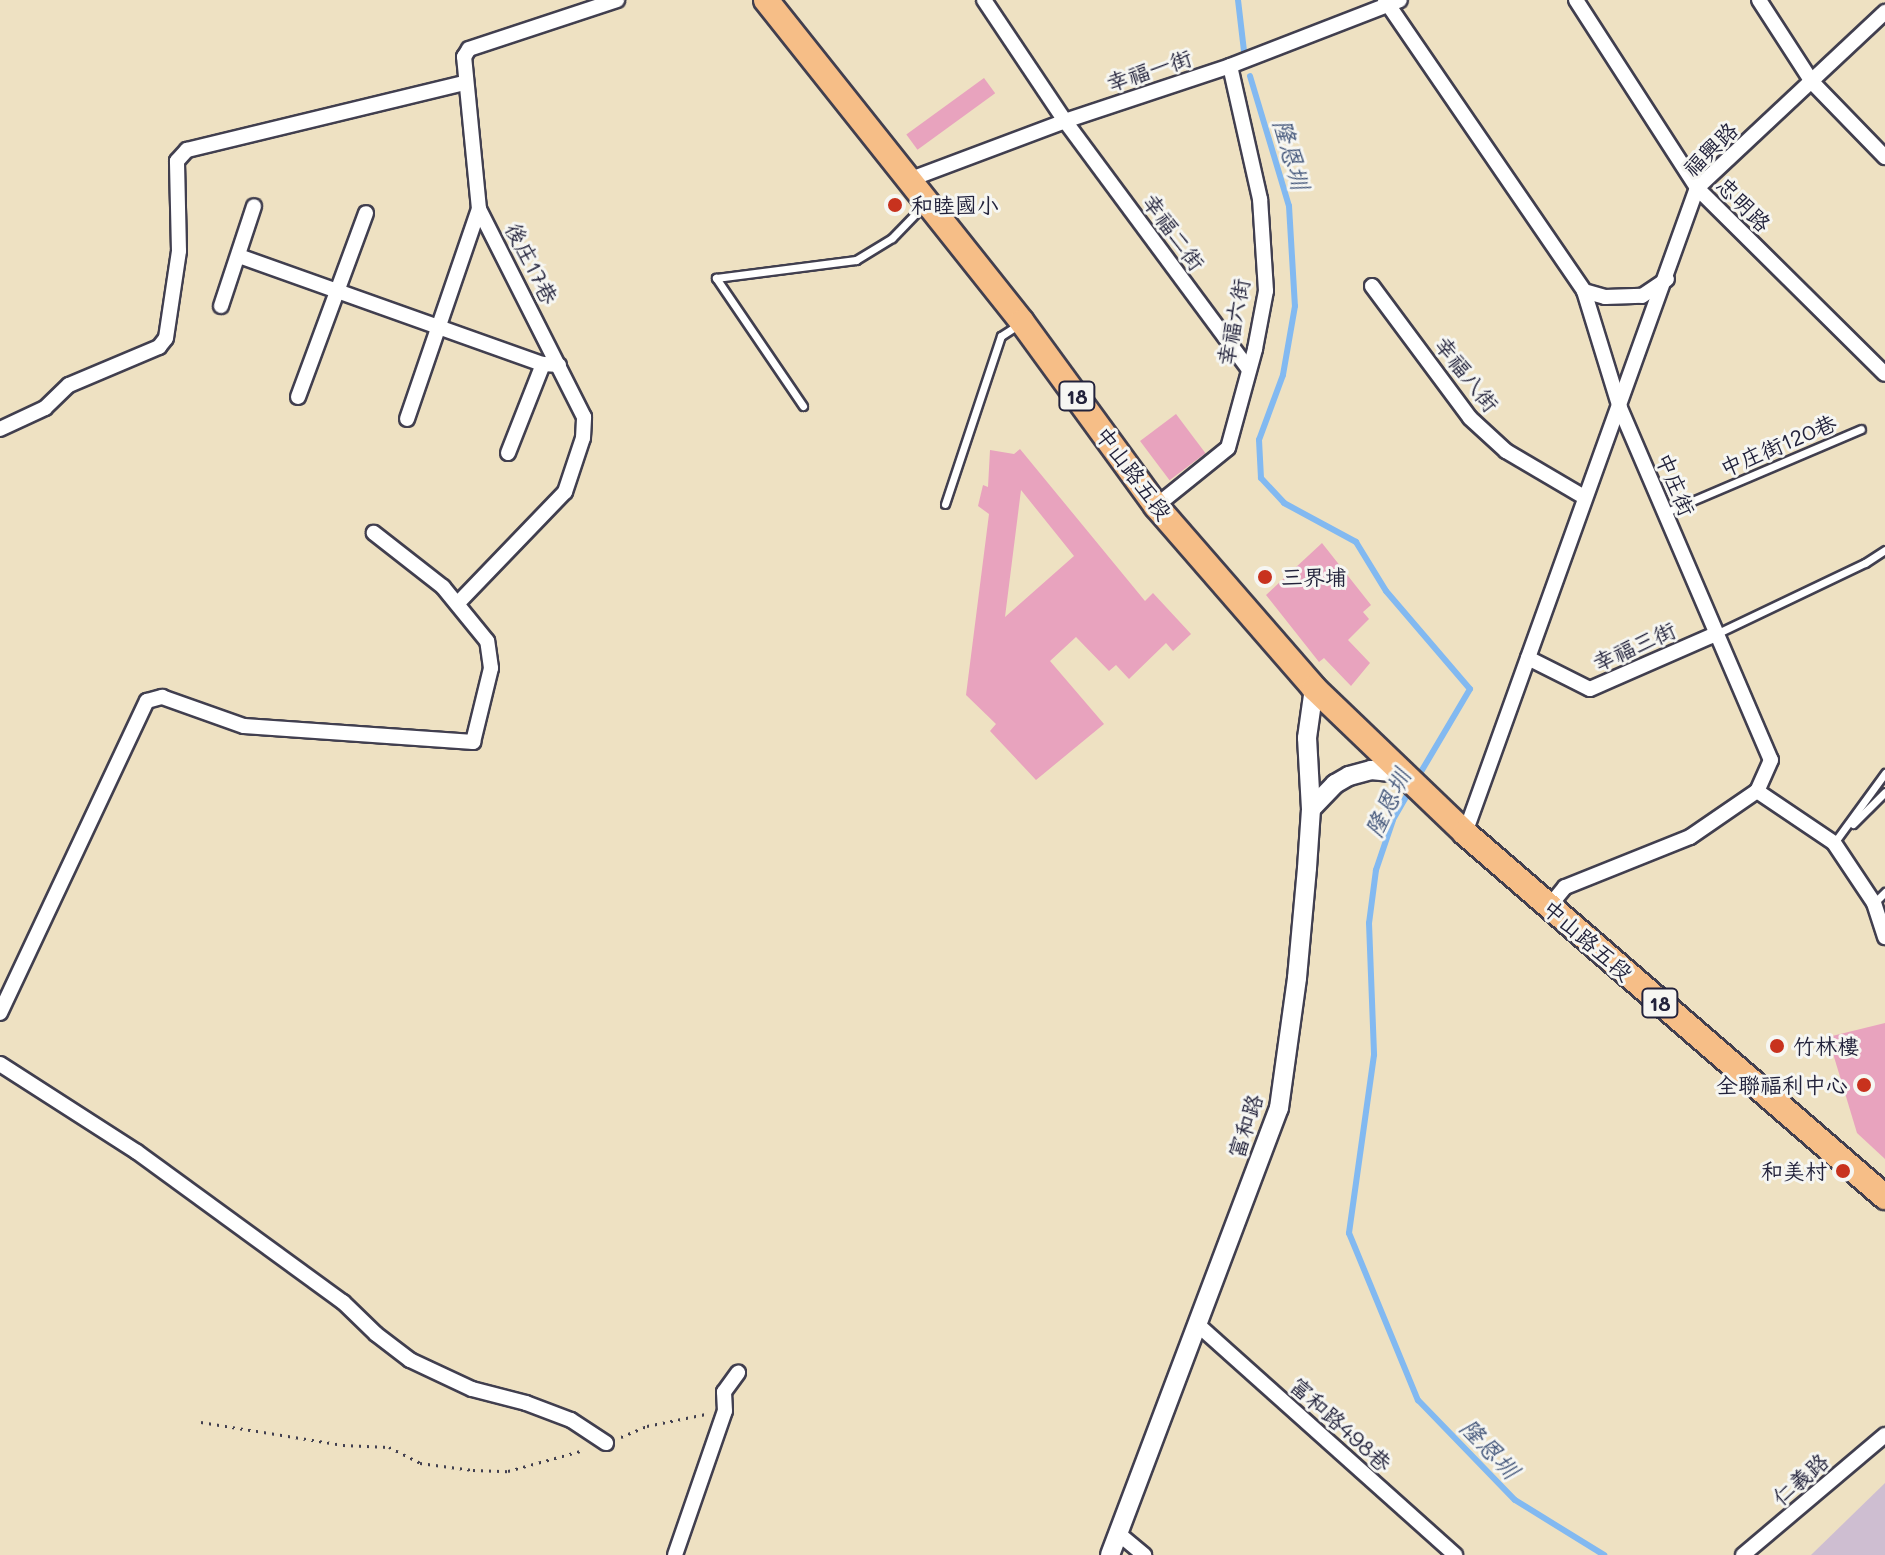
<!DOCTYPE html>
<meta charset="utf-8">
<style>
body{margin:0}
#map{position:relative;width:1885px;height:1555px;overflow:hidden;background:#eee1c2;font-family:Mali,"LXGW WenKai TC",sans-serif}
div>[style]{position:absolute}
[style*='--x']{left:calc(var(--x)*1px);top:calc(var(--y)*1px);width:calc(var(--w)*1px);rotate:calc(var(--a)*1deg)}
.industrial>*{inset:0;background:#cebed1}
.stream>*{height:6px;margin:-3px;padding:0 3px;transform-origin:3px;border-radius:3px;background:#82b9f1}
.building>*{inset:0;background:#e8a3be;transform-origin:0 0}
.path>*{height:3px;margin-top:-1.5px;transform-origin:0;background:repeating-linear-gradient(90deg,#413f4f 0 2px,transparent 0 8px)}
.roads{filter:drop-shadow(2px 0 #413f4f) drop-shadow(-2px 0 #413f4f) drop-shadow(0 2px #413f4f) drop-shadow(0 -2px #413f4f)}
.service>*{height:7px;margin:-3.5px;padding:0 3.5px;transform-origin:3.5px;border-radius:3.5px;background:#fff}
.minor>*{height:14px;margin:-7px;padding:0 7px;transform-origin:7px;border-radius:7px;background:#fff}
.tertiary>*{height:18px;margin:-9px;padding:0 9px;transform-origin:9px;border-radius:9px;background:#fff}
.primary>*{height:24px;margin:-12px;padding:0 12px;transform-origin:12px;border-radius:12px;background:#f6be87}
.dots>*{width:22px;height:22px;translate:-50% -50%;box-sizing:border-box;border:4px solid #f6f6f2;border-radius:50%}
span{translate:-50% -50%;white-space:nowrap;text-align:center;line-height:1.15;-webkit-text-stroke:6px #f6f6f2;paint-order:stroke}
.shield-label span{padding:2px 6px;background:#f6f6f2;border:2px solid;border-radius:6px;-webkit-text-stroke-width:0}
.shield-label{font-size:20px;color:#22223b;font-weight:700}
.street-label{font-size:22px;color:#22223b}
.poi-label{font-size:22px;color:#22223b}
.left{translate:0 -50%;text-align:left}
.right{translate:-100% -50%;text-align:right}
.water-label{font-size:24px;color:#44577b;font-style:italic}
</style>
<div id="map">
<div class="industrial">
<div style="clip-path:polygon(1885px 1483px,1885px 1555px,1811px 1555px)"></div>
</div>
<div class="stream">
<div style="--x:1238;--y:0;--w:60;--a:83.3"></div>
<div style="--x:1250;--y:76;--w:136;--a:73.3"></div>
<div style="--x:1289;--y:206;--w:100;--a:86.6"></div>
<div style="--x:1295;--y:306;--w:70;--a:99.9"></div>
<div style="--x:1283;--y:375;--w:69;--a:110.3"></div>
<div style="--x:1259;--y:440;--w:38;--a:87"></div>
<div style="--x:1261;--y:478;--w:34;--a:47"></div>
<div style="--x:1284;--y:503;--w:82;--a:28.4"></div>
<div style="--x:1356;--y:542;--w:57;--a:58.5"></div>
<div style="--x:1386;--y:591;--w:129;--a:49.4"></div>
<div style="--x:1470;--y:689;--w:102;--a:120.6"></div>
<div style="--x:1410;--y:790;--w:34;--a:120"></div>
<div style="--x:1393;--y:820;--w:53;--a:108.8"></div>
<div style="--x:1376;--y:870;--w:53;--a:97.5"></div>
<div style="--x:1369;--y:923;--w:132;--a:87.8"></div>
<div style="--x:1374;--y:1055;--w:180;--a:98"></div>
<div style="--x:1349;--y:1233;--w:181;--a:67.6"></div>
<div style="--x:1418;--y:1400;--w:139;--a:45.9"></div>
<div style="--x:1515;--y:1500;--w:105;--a:31.7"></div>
</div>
<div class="building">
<div style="left:984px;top:78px;width:19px;height:96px;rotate:54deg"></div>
<div style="left:1176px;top:414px;width:49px;height:45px;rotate:53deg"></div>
<div style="clip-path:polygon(evenodd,1020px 449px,1145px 601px,1153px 593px,1191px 634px,1173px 651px,1166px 643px,1129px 679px,1116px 665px,1109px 671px,1076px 637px,1050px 661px,1104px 724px,1036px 780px,990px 731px,996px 724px,966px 695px,989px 514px,978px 506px,983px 485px,988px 487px,990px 450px,1014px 454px,1020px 449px,1021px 490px,1074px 556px,1005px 617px,1021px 490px)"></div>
<div style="clip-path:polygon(1322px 543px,1371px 605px,1363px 612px,1369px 619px,1348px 640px,1370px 663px,1351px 686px,1324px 658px,1319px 662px,1266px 595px)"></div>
<div style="clip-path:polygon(1885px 1023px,1885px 1159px,1857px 1133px,1828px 1037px)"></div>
</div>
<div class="path">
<div style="--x:201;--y:1422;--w:144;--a:9.2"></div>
<div style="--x:343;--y:1445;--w:46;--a:2.5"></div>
<div style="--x:389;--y:1447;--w:35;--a:27"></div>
<div style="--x:420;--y:1463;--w:53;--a:7.5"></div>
<div style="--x:473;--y:1470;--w:35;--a:2"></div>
<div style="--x:508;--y:1471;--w:79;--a:-15.4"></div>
<div style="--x:621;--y:1437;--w:28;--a:-23"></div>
<div style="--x:647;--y:1426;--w:60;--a:-11.5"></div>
</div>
<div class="roads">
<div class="service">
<div style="--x:803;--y:406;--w:155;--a:-124.2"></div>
<div style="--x:716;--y:278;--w:141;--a:-7.3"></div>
<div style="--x:856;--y:260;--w:42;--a:-31.4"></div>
<div style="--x:892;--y:238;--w:45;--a:-45.9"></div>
<div style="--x:945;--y:504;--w:177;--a:-71.6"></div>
<div style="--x:1001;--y:336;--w:20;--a:-33"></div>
<div style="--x:1664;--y:513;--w:214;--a:-23.1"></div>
<div style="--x:1716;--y:634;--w:165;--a:-25.5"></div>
<div style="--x:1865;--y:563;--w:24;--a:-33"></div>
<div style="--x:1853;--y:824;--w:45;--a:-45"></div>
<div style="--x:1834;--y:843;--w:87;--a:-53.9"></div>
<div style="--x:1874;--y:903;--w:16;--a:-45"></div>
</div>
<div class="minor">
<div style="--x:984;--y:0;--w:146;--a:56.2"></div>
<div style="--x:1065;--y:121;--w:307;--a:53.5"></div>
<div style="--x:1385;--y:0;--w:353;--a:55.6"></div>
<div style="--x:1584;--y:291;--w:122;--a:72.9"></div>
<div style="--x:1620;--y:408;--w:383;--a:66.8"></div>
<div style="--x:1771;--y:760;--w:34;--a:114"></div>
<div style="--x:1757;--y:791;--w:81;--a:145.5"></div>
<div style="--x:1690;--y:837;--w:135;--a:158.2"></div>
<div style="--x:1565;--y:887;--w:26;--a:129"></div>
<div style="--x:1576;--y:0;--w:224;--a:57.2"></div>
<div style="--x:1697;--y:188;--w:264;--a:44.7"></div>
<div style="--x:1759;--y:0;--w:98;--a:57.1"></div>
<div style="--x:1812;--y:82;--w:105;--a:45.8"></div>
<div style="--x:911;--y:179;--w:165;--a:-20.6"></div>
<div style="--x:1065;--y:121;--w:174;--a:-18.4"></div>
<div style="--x:1230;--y:66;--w:182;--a:-21.2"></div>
<div style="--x:239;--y:256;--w:323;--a:19.6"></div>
<div style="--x:543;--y:364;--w:16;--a:4"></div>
<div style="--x:1372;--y:286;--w:164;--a:53.4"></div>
<div style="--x:1470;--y:418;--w:49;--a:42.5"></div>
<div style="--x:1506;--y:451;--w:91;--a:30.5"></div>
<div style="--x:1584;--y:291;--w:22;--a:16"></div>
<div style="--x:1605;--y:297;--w:37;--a:-2"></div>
<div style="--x:1642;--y:296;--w:30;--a:-34"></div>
<div style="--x:221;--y:306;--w:105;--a:-71.7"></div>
<div style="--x:298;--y:397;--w:196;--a:-69.7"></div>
<div style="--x:407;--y:419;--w:222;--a:-71.1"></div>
<div style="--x:0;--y:429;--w:50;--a:-25"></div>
<div style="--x:45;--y:408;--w:33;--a:-44"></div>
<div style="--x:69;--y:385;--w:98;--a:-22.9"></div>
<div style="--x:159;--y:347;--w:11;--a:-52"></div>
<div style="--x:166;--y:338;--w:88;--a:-81.5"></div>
<div style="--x:179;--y:251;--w:90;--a:-91.3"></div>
<div style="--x:177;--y:161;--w:15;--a:-48"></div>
<div style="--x:187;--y:150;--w:286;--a:-13.6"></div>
<div style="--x:508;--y:453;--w:96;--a:-68.5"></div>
<div style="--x:1156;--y:506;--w:92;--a:-38.9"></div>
<div style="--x:1228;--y:448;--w:103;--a:-74.7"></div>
<div style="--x:1255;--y:349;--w:59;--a:-79.3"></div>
<div style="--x:1266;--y:291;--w:92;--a:-93.7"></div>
<div style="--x:1260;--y:199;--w:136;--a:-102.7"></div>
<div style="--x:459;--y:602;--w:153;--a:-46.1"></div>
<div style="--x:565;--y:492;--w:57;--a:-71.6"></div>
<div style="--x:583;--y:438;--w:21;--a:-87"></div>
<div style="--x:584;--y:417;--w:233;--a:-116.8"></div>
<div style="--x:479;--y:209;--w:153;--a:-95.6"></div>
<div style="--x:464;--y:57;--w:9;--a:-58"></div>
<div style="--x:469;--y:49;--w:156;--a:-18.3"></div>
<div style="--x:1528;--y:658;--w:69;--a:26.6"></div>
<div style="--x:1590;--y:689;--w:137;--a:-23.6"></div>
<div style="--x:1757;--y:791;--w:93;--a:34"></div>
<div style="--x:1834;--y:843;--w:72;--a:56.3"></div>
<div style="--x:1874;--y:903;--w:36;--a:72"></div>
<div style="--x:1465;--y:833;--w:685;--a:-70.22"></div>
<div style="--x:1697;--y:188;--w:258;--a:-43.1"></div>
<div style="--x:0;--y:1013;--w:345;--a:-64.8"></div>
<div style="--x:147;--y:701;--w:16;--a:-15"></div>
<div style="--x:162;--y:697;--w:87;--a:19.5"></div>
<div style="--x:244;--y:726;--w:230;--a:4"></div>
<div style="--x:473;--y:742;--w:76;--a:-76.3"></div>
<div style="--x:491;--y:668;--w:27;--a:-98"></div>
<div style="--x:487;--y:641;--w:70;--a:-129.2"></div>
<div style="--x:443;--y:587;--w:88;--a:-142"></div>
<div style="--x:0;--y:1064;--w:163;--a:32.7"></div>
<div style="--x:137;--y:1152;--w:255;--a:36.1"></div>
<div style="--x:343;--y:1302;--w:46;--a:44.1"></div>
<div style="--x:376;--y:1334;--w:43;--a:37.4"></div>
<div style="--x:410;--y:1360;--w:68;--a:25.1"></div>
<div style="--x:472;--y:1389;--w:56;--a:14.5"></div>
<div style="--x:526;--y:1403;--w:48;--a:20.7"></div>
<div style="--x:571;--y:1420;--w:42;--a:33.3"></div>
<div style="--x:1198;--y:1325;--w:345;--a:41.8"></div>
<div style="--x:1119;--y:1534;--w:33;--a:40"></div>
<div style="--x:675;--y:1555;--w:152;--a:-70.9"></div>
<div style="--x:725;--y:1411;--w:19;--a:-93"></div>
<div style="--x:724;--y:1392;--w:24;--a:-54"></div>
<div style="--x:1743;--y:1555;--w:186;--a:-40.2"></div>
</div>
<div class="tertiary">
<div style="--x:1311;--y:809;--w:35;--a:-46"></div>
<div style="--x:1335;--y:784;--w:16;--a:-30"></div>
<div style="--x:1349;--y:776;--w:23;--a:-15"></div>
<div style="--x:1371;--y:770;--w:30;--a:6"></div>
<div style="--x:1110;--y:1555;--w:478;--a:-69.3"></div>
<div style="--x:1279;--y:1108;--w:131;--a:-82.1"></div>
<div style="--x:1297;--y:978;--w:110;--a:-84.8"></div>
<div style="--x:1307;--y:868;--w:59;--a:-86.1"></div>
<div style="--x:1311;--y:809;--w:71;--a:-93.2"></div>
<div style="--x:1307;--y:738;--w:50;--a:-82"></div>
</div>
<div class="primary">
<div style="--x:766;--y:0;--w:411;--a:51.5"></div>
<div style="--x:1022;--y:322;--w:228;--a:53.9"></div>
<div style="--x:1156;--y:506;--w:241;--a:49"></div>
<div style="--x:1314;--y:688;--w:209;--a:43.8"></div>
<div style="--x:1465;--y:833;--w:556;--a:40.91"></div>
</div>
</div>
<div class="dots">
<div style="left:895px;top:205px;background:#c8321e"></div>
<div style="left:1265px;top:577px;background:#c8321e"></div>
<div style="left:1777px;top:1046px;background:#c8321e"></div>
<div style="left:1864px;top:1085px;background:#c8321e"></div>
<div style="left:1843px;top:1171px;background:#c8321e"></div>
</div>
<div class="shield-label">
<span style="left:1077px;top:396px">18</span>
<span style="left:1660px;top:1003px">18</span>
</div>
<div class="street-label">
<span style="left:1149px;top:70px;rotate:-18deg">幸福一街</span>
<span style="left:1710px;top:149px;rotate:-45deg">福興路</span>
<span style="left:1744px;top:204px;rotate:45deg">忠明路</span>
<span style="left:1174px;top:232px;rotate:54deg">幸福二街</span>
<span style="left:532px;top:263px;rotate:63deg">後庄17巷</span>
<span style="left:1233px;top:322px;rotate:-79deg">幸福六街</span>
<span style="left:1467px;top:374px;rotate:52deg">幸福八街</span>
<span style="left:1778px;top:445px;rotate:-23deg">中庄街120巷</span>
<span style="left:1134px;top:473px;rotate:53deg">中山路五段</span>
<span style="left:1676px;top:484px;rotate:67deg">中庄街</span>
<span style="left:1634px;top:646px;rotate:-24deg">幸福三街</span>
<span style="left:1588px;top:940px;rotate:41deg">中山路五段</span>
<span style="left:1245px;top:1126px;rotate:-72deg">富和路</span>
<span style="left:1341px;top:1424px;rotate:42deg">富和路498巷</span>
<span style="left:1800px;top:1479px;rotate:-41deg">仁義路</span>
</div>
<div class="poi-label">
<span class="left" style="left:911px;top:205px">和睦國小</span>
<span class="left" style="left:1281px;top:577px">三界埔</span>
<span class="left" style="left:1793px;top:1046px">竹林樓</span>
<span class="right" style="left:1848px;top:1085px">全聯福利中心</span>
<span class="right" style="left:1827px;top:1171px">和美村</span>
</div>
<div class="water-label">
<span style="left:1292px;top:154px;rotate:74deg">隆恩圳</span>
<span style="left:1387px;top:803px;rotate:-64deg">隆恩圳</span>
<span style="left:1490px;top:1448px;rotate:46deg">隆恩圳</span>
</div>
</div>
